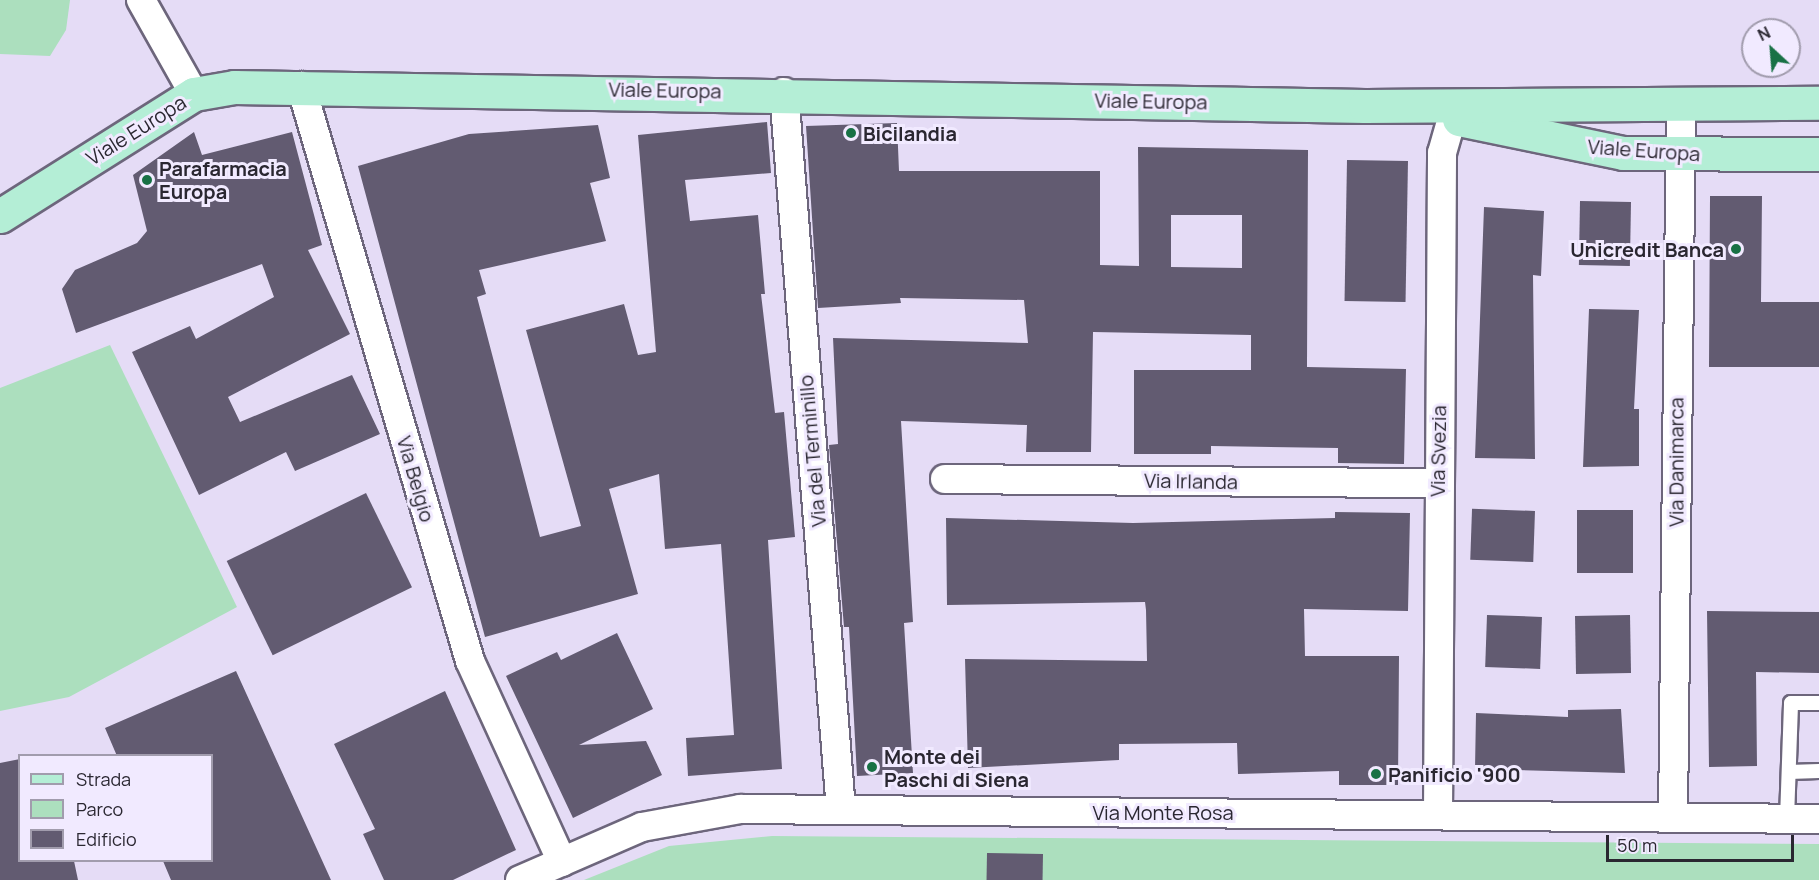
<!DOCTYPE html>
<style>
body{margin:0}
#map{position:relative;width:1819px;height:880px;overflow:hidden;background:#e5dcf6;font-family:Manrope,sans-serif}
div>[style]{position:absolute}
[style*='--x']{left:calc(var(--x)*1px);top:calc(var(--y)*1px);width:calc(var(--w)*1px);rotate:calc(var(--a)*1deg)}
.green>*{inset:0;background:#acdfbe}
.building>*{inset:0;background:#625b71;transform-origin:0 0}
.roads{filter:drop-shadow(2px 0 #6d667c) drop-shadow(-2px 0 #6d667c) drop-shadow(0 2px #6d667c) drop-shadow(0 -2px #6d667c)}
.lane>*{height:14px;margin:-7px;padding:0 7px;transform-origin:7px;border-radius:7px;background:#fff}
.street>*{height:28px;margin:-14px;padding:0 14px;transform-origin:14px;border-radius:14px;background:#fff}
.secondary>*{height:33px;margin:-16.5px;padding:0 16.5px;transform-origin:16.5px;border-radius:16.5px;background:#b4eed6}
.dots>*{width:16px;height:16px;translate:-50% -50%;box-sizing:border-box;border:3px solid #f1eaff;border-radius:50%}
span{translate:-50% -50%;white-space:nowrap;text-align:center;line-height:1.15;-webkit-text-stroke:6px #f1eaff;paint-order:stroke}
.street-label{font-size:20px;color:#2a2731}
.poi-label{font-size:20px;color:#2a2731;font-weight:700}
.left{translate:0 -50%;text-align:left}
.right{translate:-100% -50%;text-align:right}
.legend{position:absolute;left:18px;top:754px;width:195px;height:108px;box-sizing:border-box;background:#f1eaff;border:2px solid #a19cad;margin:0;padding:8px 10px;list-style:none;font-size:18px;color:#2a2731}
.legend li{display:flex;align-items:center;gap:12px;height:30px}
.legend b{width:30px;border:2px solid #a19cad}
.north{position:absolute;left:1741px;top:18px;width:60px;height:60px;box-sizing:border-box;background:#f1eaff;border:2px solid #a19cad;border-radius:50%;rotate:334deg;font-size:16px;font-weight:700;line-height:24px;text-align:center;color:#2a2731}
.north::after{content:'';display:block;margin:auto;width:21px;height:27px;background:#187145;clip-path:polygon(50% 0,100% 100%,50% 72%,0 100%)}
.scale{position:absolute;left:1606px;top:835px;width:188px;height:27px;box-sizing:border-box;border:3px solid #2a2731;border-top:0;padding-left:8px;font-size:18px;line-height:21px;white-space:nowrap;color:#2a2731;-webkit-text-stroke:4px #f1eaff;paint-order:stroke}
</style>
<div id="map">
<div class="green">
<div style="clip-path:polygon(0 0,70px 0,66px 30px,50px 56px,0 54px)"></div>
<div style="clip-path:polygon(110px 345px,237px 607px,69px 697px,0 711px,0 388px)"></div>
<div style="clip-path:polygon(772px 836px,1819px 844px,1819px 880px,584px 880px,669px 846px)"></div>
</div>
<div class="building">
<div style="clip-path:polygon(767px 122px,771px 173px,685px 180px,690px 221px,758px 215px,765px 294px,761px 294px,775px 413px,784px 412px,795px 537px,768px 540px,782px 769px,688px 776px,686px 738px,734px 735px,721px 544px,665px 549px,659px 474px,609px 489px,638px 594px,485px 637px,358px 166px,469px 134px,598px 125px,610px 178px,590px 183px,606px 241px,479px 270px,486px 294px,477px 297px,540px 537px,581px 526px,526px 330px,624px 304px,638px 355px,656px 352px,638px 135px)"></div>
<div style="clip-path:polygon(evenodd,897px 123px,899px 171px,1100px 171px,1100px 265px,1139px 266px,1138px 147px,1308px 150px,1307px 367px,1406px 369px,1404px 464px,1338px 463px,1338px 448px,1211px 446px,1211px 454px,1134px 454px,1134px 370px,1251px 370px,1251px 335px,1093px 332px,1091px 452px,1026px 452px,1027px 425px,901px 421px,913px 622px,904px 623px,913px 773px,857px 776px,849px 627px,844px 627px,829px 445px,838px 444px,833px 338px,1028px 343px,1024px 300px,900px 298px,901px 303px,818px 308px,806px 126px,897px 123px,1171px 215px,1242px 215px,1242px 268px,1171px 267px,1171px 215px)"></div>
<div style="clip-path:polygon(194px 132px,202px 155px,292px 132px,322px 245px,308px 250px,350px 334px,228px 397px,240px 422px,352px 375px,380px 434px,295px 471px,286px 452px,199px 495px,132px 352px,190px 326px,196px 339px,274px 297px,262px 264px,76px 333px,62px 289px,75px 270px,137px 243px,147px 231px,133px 175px)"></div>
<div style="left:1347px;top:160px;width:61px;height:141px;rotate:1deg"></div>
<div style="clip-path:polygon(1710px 196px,1762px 196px,1761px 302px,1819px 302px,1819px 367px,1709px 367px)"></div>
<div style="left:1631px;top:202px;width:64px;height:51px;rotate:91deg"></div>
<div style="clip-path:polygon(1484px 207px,1544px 211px,1541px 276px,1533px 275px,1535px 459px,1475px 458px)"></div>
<div style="clip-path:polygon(1589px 309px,1639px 310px,1634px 409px,1639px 409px,1639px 466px,1583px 467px)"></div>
<div style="left:366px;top:493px;width:105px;height:155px;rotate:64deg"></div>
<div style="left:1577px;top:510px;width:56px;height:63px"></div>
<div style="left:1535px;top:511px;width:51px;height:63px;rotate:92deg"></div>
<div style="clip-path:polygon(1335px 512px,1410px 513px,1408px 611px,1304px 609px,1305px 656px,1399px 656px,1398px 785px,1339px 785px,1339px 771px,1238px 774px,1237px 743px,1119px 744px,1119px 760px,968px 768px,965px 659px,1147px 661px,1146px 610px,1145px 602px,947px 605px,946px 518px,1133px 523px,1335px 518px)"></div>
<div style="clip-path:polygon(1707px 611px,1819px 612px,1819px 673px,1756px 672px,1757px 766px,1709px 767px)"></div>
<div style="left:1487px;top:615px;width:55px;height:52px;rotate:2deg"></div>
<div style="left:1630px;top:615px;width:58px;height:55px;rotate:89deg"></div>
<div style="clip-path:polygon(617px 633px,653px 709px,579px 745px,646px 741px,662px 775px,573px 818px,506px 676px,557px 652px,561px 660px)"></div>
<div style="clip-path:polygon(236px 671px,331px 880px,171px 880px,163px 861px,212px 861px,212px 756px,117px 756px,105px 728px)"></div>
<div style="clip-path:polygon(445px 691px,516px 850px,453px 880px,384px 880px,363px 834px,375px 829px,334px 744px)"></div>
<div style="clip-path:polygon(1621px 709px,1625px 773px,1475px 769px,1476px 713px,1568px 717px,1568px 710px)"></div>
<div style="clip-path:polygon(20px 759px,20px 861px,74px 861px,78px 880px,0 880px,0 763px)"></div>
<div style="left:987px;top:853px;width:56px;height:27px;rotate:1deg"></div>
</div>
<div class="roads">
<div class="lane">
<div style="--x:1789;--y:772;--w:30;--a:-2"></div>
<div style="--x:1787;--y:819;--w:116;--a:-88"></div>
<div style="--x:1791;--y:703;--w:28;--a:0"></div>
</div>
<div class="street">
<div style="--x:141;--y:0;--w:108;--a:60.6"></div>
<div style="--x:301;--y:86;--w:599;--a:73.62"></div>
<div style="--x:470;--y:661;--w:221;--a:65.4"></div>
<div style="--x:784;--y:92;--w:720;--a:85.46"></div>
<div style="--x:945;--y:479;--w:492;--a:0.5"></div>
<div style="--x:1438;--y:814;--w:661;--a:-89.65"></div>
<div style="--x:1442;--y:153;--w:35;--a:-74"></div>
<div style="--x:1452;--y:119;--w:26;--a:-28"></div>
<div style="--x:1673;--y:818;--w:713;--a:-89.36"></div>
<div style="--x:520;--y:880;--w:133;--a:-23.5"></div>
<div style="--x:642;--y:827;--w:100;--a:-10.4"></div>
<div style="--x:740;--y:809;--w:1079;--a:0.53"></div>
</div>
<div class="secondary">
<div style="--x:1459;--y:119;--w:167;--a:11.7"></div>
<div style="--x:1623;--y:153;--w:196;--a:0.3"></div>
<div style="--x:0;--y:216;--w:229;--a:-32.2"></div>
<div style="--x:194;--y:94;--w:41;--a:-9.9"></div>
<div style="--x:234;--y:87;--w:1131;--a:0.96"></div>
<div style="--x:1365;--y:106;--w:454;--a:-0.4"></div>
</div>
</div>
<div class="dots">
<div style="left:851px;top:133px;background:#187145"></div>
<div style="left:147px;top:180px;background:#187145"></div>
<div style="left:1736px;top:249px;background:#187145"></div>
<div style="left:872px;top:767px;background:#187145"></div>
<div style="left:1376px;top:774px;background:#187145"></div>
</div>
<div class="street-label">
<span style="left:665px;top:90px;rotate:1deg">Viale Europa</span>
<span style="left:1151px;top:101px;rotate:1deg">Viale Europa</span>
<span style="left:136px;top:130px;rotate:-32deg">Viale Europa</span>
<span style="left:1644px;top:150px;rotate:4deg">Viale Europa</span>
<span style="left:812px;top:451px;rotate:-95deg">Via del Terminillo</span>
<span style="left:1438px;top:451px;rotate:-89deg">Via Svezia</span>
<span style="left:1676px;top:462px;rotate:-90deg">Via Danimarca</span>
<span style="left:416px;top:479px;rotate:74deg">Via Belgio</span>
<span style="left:1191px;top:481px;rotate:1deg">Via Irlanda</span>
<span style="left:1163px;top:812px">Via Monte Rosa</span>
</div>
<div class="poi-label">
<span class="left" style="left:863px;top:133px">Bicilandia</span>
<span class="left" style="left:159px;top:180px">Parafarmacia<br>Europa</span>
<span class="right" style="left:1724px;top:249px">Unicredit Banca</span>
<span class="left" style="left:884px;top:768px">Monte dei<br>Paschi di Siena</span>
<span class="left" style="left:1388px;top:774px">Panificio '900</span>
</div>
<ul class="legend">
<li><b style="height:8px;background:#b4eed6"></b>Strada</li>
<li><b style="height:16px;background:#acdfbe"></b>Parco</li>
<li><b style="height:16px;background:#625b71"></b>Edificio</li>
</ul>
<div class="north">N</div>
<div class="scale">50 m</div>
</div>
